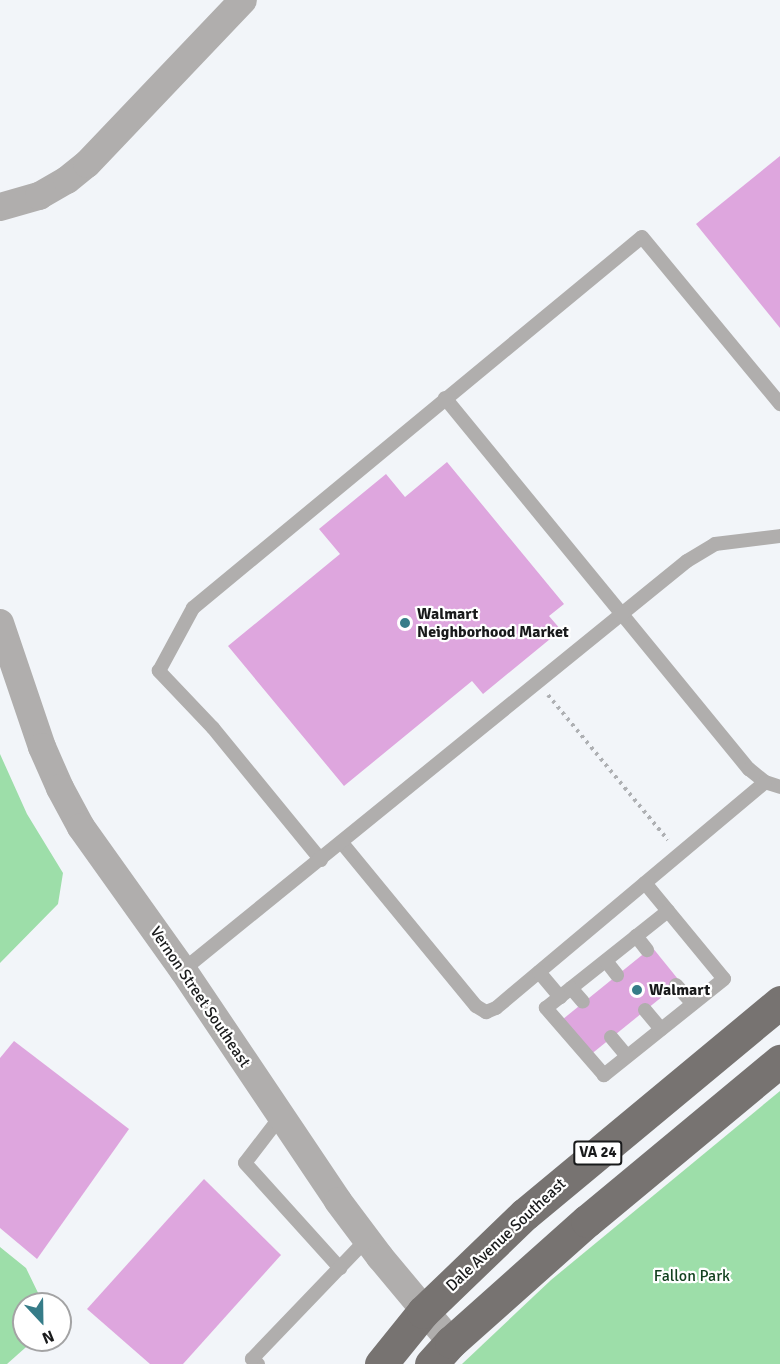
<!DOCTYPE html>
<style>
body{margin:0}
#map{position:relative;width:780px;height:1364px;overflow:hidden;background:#f2f5f9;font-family:Signika,sans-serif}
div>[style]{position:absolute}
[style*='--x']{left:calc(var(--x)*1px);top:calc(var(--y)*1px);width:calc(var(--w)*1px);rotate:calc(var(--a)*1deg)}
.green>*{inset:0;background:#9ddea9}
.building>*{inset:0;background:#dea6de;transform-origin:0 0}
.path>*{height:4px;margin-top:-2px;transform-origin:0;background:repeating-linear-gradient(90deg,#aeb0b3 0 3px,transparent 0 7.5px)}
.lane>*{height:14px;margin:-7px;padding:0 7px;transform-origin:7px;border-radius:7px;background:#b0aead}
.street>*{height:28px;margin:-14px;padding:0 14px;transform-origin:14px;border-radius:14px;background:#b0aead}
.primary>*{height:33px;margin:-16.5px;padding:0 16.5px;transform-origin:16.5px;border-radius:16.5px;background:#777371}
.dots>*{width:16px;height:16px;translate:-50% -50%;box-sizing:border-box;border:3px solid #fff;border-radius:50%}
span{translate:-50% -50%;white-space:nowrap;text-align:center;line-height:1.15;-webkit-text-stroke:4.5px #fff;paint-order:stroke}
.shield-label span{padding:2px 4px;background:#fff;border:2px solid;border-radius:4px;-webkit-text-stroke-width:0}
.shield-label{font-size:15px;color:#191a1b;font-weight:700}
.poi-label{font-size:16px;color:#191a1b;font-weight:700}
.left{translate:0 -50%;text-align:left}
.street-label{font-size:16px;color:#191a1b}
.park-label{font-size:16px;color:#134220}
.north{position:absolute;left:12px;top:1292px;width:60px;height:60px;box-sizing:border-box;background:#fff;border:2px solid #a3a3a4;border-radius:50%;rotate:158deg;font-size:16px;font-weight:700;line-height:24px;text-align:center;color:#191a1b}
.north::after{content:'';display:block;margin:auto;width:21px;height:27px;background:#367c88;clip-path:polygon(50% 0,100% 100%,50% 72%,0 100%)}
</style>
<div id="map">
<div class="green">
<div style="clip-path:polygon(0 754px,27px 814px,63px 873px,58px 904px,0 963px)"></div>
<div style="clip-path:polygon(780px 1091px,780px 1364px,462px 1364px,551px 1280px)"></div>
<div style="clip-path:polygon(0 1247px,26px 1268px,42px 1301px,42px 1304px,24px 1304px,24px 1340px,34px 1340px,7px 1364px,0 1364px)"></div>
</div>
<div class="building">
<div style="clip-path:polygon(780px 156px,780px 328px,696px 224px)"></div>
<div style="clip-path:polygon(447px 462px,564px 604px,549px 616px,561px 630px,483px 694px,472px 681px,344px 786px,228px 646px,340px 554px,319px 529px,386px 474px,405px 497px)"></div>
<div style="left:652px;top:947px;width:45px;height:114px;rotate:51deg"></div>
<div style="clip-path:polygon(14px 1041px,129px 1129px,37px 1259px,0 1228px,0 1058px)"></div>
<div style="clip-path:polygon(204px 1179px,281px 1255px,183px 1364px,150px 1364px,87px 1309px)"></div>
</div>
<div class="path">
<div style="--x:548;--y:695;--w:188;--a:50.4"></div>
</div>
<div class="lane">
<div style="--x:445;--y:398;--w:480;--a:50.7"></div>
<div style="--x:749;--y:769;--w:21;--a:39"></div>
<div style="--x:765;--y:782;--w:16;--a:18"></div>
<div style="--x:342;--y:843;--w:211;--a:50.6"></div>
<div style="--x:476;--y:1006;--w:12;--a:31"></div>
<div style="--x:486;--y:1012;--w:11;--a:-22"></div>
<div style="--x:496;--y:1008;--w:351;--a:-40"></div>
<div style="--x:321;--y:860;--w:171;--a:-129.3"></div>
<div style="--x:213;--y:728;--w:79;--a:-133.5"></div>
<div style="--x:159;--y:671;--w:72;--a:-61.6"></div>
<div style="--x:193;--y:608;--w:582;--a:-39.57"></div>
<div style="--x:642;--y:237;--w:217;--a:50.4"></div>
<div style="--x:645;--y:883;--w:124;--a:50.5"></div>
<div style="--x:724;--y:979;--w:154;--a:141.3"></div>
<div style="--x:604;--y:1075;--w:89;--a:-130.9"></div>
<div style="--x:546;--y:1008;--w:156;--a:-38.5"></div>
<div style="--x:636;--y:936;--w:18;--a:52"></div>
<div style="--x:606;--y:961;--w:18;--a:52"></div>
<div style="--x:183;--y:970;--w:649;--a:-39.06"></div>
<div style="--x:687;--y:561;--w:33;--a:-31"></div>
<div style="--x:715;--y:544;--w:65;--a:-7"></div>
<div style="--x:539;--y:972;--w:33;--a:50"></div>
<div style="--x:676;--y:985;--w:25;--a:48"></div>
<div style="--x:571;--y:988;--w:18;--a:49"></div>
<div style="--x:645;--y:1010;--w:25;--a:50"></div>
<div style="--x:611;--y:1037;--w:25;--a:50"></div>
<div style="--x:281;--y:1116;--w:59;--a:127.5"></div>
<div style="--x:245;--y:1163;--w:142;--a:47.9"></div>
<div style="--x:258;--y:1364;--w:8;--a:-140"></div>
<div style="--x:252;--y:1359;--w:165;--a:-46.2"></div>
</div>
<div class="street">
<div style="--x:0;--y:207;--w:41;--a:-15.8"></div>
<div style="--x:39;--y:196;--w:32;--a:-30"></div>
<div style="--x:67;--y:180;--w:26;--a:-39"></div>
<div style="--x:87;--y:164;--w:226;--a:-46.4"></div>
<div style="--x:0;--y:623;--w:131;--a:71.3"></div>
<div style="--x:42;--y:747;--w:45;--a:66.3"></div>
<div style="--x:60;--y:788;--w:44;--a:61.7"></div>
<div style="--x:81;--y:827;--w:176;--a:54.5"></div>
<div style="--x:183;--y:970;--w:278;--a:56.1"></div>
<div style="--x:338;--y:1201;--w:70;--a:53.1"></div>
<div style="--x:380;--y:1257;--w:111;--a:50.1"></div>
</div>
<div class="primary">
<div style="--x:381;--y:1364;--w:67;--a:-51.1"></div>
<div style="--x:423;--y:1312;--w:141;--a:-43.9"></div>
<div style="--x:525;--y:1214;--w:332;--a:-39.7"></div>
<div style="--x:431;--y:1364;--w:30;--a:-48"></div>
<div style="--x:451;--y:1342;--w:182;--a:-41.7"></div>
<div style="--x:587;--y:1221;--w:251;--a:-39.7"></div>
</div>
<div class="dots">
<div style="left:405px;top:623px;background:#367c88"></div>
<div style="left:637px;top:990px;background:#367c88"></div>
</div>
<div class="shield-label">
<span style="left:598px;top:1153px">VA 24</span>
</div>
<div class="poi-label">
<span class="left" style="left:417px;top:623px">Walmart<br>Neighborhood Market</span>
<span class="left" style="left:649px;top:990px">Walmart</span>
</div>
<div class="street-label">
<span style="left:200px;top:997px;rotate:56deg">Vernon Street Southeast</span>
<span style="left:506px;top:1235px;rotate:-43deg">Dale Avenue Southeast</span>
</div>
<div class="park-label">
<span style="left:692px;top:1276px">Fallon Park</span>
</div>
<div class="north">N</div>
</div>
